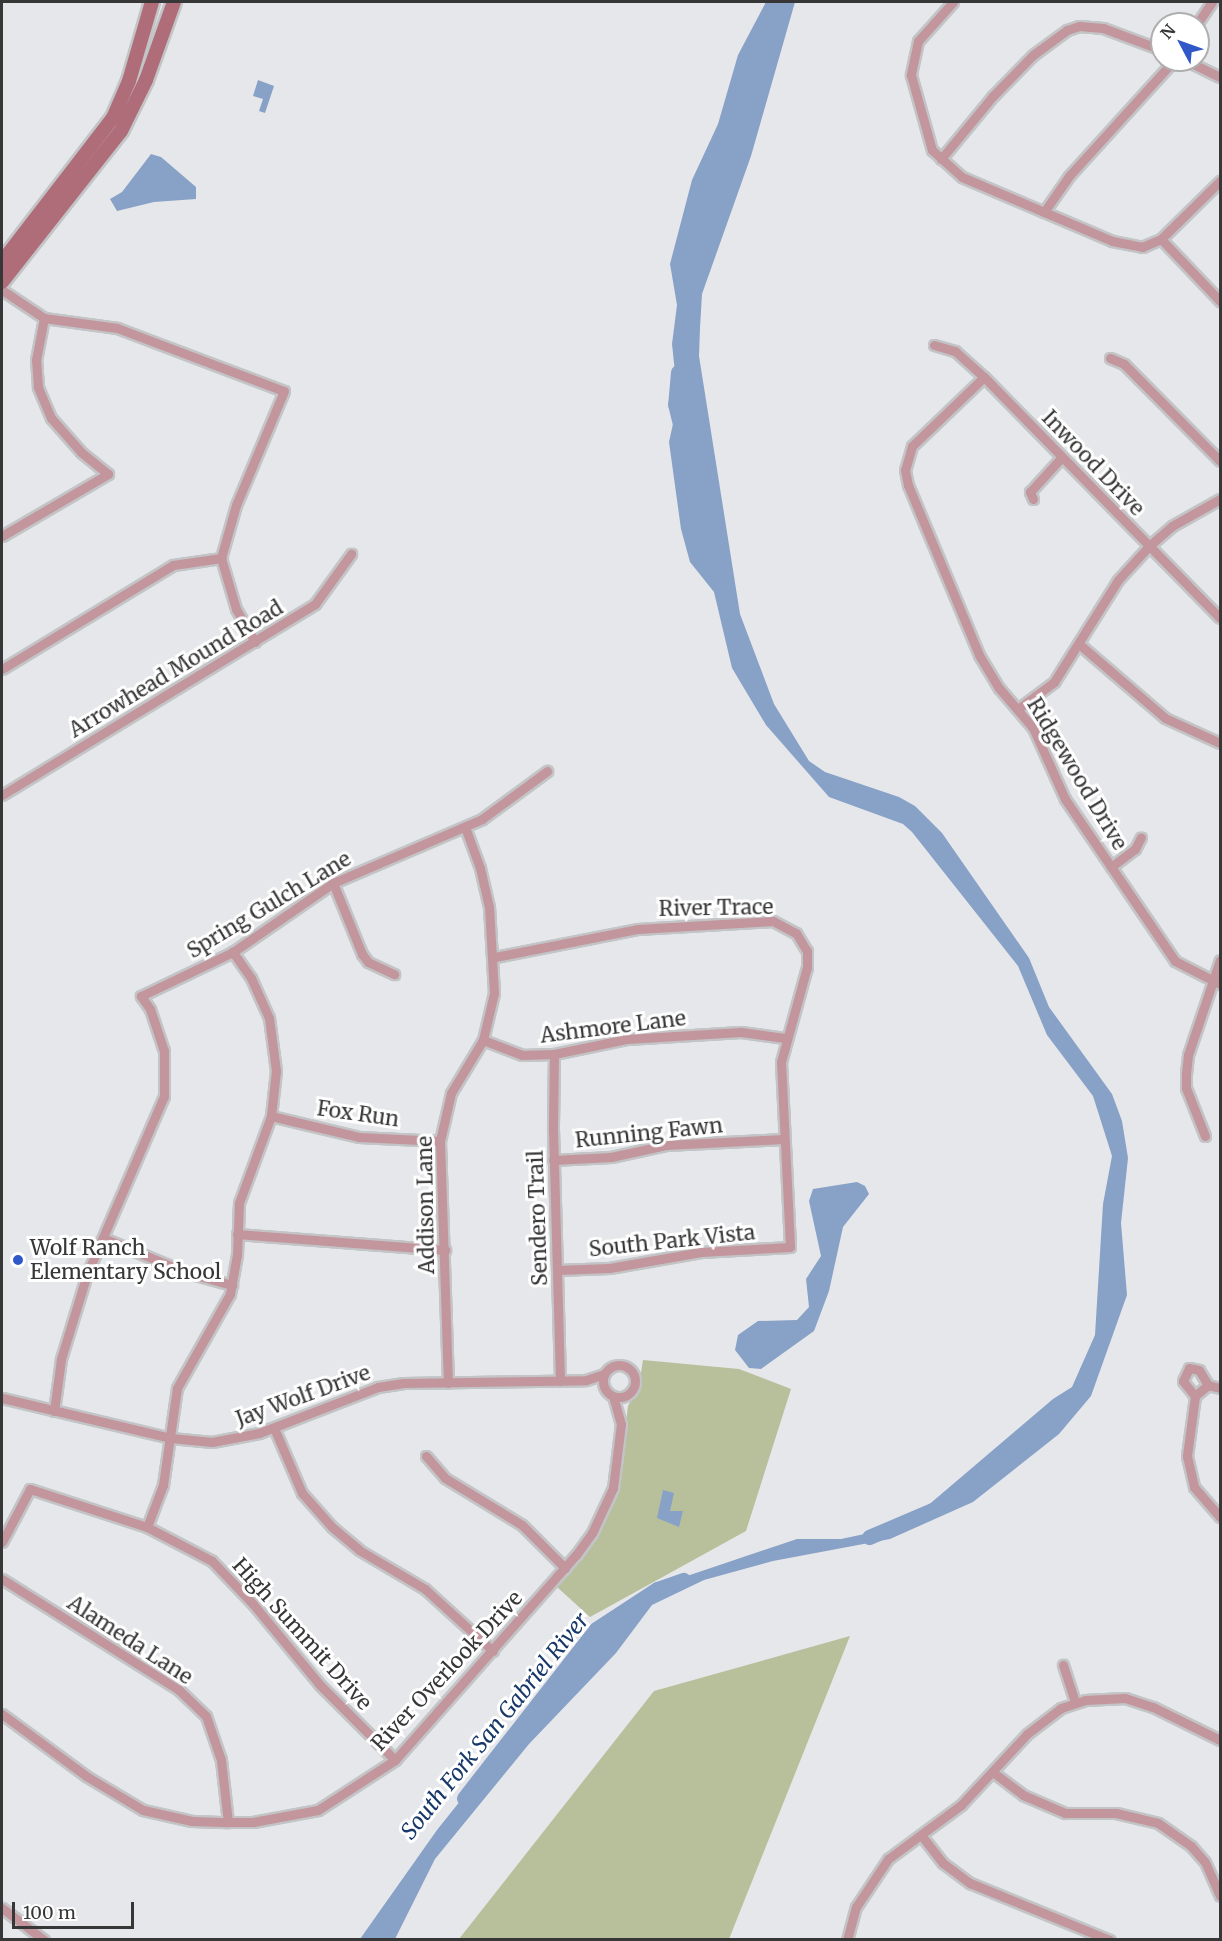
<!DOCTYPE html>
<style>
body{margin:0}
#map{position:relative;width:1222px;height:1941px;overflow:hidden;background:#e6e7ea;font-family:Merriweather,serif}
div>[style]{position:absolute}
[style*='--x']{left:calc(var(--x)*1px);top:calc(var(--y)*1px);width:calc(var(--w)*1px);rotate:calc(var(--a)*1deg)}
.green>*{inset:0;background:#b7bf9b}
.water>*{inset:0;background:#88a1c7}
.river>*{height:15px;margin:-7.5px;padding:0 7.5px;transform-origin:7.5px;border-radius:7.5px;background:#88a1c7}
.roads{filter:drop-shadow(2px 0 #c3c4c6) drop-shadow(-2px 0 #c3c4c6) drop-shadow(0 2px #c3c4c6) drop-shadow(0 -2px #c3c4c6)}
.street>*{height:9px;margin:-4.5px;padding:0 4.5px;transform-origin:4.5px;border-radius:4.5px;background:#c3959d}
.street>.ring{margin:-4.5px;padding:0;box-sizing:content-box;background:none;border:9px solid #c3959d;border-radius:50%}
.secondary>*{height:14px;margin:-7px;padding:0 7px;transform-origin:7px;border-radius:7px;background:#ae6d79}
.dots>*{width:16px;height:16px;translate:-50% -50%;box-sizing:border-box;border:3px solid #fff;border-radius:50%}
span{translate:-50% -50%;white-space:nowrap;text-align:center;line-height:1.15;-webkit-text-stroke:6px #fff;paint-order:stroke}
.street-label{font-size:21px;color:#373738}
.poi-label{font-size:21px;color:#373738}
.left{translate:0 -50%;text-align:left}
.water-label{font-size:22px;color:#183869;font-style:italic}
.frame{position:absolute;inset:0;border:3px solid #373738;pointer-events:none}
.north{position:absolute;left:1150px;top:12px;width:60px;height:60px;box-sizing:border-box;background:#fff;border:2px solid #afafaf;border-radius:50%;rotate:311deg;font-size:16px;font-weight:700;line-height:24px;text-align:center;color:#373738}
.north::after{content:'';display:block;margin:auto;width:21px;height:27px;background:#3158c8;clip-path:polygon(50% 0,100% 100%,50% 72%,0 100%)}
.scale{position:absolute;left:12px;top:1902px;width:122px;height:27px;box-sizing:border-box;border:3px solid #373738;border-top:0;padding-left:8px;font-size:18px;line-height:21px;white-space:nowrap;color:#373738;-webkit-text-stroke:4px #fff;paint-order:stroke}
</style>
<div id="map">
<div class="green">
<div style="clip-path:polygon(643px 1360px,739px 1369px,791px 1389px,746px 1531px,590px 1617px,557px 1587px,581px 1559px,611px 1505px,619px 1481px,628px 1406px,639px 1386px)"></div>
<div style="clip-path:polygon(850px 1636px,729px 1939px,459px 1939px,654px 1691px)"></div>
</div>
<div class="water">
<div style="clip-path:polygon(766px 2px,795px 2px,751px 156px,702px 294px,700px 328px,699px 356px,740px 614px,774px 704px,809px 761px,825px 772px,899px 797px,915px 806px,942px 833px,1029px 958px,1049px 1007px,1112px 1094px,1122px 1121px,1128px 1158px,1121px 1223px,1127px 1295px,1091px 1396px,1059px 1434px,973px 1502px,890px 1539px,773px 1561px,704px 1580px,652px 1605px,616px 1653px,529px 1744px,435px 1859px,395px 1939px,360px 1939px,437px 1830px,565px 1670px,634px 1602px,687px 1576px,797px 1539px,841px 1539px,893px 1528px,912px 1519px,1053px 1399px,1072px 1387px,1095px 1335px,1103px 1204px,1112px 1156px,1093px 1096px,1047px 1035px,1018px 966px,912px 832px,903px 824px,829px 797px,766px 725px,732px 668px,714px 592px,690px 562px,681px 529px,669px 442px,678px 401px,672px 344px,677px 305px,670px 264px,692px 180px,718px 124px,738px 55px)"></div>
<div style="clip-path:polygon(258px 80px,274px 86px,265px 113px,259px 111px,263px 99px,253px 96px)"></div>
<div style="clip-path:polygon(151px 154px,161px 157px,196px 187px,196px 199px,154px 202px,117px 211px,110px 199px,122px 192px)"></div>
<div style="clip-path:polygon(857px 1182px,865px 1186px,869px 1194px,843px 1227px,829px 1291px,814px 1331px,761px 1369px,749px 1368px,735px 1350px,738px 1335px,758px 1321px,797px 1320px,809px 1307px,806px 1279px,821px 1256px,809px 1201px,813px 1189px)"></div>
<div style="clip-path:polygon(663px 1490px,674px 1493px,670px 1511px,683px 1511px,679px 1527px,657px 1518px)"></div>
</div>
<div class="river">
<div style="--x:678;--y:372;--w:32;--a:95"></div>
<div style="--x:675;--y:404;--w:25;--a:76"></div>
<div style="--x:869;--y:1537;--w:69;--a:-23.2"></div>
<div style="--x:464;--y:1798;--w:214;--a:-52"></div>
<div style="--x:596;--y:1629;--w:73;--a:-33.3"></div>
<div style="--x:657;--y:1589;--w:28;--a:-19"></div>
</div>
<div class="roads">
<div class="street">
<div style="--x:953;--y:2;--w:52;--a:131.9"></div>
<div style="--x:918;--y:41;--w:35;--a:102"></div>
<div style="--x:911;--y:75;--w:78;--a:74.4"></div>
<div style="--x:932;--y:150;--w:40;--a:42"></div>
<div style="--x:962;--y:177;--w:163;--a:23.1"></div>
<div style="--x:1112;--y:241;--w:31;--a:11"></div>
<div style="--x:1142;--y:247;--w:21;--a:-23"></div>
<div style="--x:1161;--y:239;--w:83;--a:-44.5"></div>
<div style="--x:1197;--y:24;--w:27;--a:-56"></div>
<div style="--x:1185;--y:60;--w:39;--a:26"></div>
<div style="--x:941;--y:159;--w:82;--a:-50.5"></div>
<div style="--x:993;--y:96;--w:57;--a:-45.7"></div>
<div style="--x:1033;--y:55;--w:42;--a:-36.3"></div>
<div style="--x:1067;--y:30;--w:13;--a:-18"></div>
<div style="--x:1079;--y:26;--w:24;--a:5"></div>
<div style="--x:1103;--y:28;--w:63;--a:20.4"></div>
<div style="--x:1044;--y:212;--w:44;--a:-55.2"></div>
<div style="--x:1069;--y:176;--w:156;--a:-47.8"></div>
<div style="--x:1161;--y:239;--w:86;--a:46.4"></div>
<div style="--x:2;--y:290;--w:50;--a:33.7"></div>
<div style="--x:44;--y:318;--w:74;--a:7.8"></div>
<div style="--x:117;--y:328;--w:178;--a:20.7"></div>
<div style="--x:284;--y:391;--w:124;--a:112.8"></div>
<div style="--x:236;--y:505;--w:55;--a:105.8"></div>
<div style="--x:221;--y:558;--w:53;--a:73.6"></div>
<div style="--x:236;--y:609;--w:38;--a:60"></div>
<div style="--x:934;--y:345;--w:22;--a:16"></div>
<div style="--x:955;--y:351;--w:39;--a:42"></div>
<div style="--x:984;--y:377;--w:337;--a:45.6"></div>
<div style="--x:1110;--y:358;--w:15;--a:23"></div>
<div style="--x:1124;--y:364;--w:136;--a:45.3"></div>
<div style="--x:984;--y:377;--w:100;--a:136.2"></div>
<div style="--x:912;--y:446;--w:25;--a:106"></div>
<div style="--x:905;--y:470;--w:15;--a:79"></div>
<div style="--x:908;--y:485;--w:184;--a:67.3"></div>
<div style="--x:979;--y:655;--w:39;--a:59"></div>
<div style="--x:999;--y:688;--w:52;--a:49.6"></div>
<div style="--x:1033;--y:728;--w:78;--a:65.7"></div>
<div style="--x:1065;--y:799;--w:196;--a:55.8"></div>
<div style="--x:1175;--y:961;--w:51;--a:27.1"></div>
<div style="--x:1033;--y:499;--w:8;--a:-113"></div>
<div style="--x:1030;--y:492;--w:47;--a:-47.6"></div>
<div style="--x:2;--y:536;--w:123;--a:-30.3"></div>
<div style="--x:108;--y:474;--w:35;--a:-141"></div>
<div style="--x:81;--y:452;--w:45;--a:-131.4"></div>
<div style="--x:51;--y:418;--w:34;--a:-113"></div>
<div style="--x:38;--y:387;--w:27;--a:-94"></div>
<div style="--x:36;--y:360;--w:43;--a:-79.2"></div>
<div style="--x:1079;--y:644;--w:113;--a:40.7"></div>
<div style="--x:1165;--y:718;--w:60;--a:24.4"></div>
<div style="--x:2;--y:669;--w:200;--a:-31.3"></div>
<div style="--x:173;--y:565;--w:49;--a:-8.3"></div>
<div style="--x:1019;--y:708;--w:44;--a:-36.6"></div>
<div style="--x:1054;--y:682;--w:120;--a:-57.9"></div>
<div style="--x:1118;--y:580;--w:46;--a:-47.6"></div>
<div style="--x:1149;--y:546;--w:30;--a:-41"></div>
<div style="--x:1172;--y:526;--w:55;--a:-29.4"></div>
<div style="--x:2;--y:795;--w:367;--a:-31.4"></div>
<div style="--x:315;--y:604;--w:62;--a:-54.2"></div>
<div style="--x:1111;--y:867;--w:30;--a:-37"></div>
<div style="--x:1135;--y:849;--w:13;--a:-63"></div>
<div style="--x:333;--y:883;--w:77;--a:67.8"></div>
<div style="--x:362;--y:954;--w:10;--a:53"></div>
<div style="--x:368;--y:962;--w:29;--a:25"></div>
<div style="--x:495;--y:957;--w:146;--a:-11.1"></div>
<div style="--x:638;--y:929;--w:135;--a:-3.4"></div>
<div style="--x:773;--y:921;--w:26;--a:28"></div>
<div style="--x:796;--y:933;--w:21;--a:59"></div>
<div style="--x:807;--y:951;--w:16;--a:90"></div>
<div style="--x:807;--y:967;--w:98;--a:105.3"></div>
<div style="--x:781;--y:1062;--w:185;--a:87.2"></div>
<div style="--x:790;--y:1247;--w:89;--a:176.8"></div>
<div style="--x:701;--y:1252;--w:93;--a:170.1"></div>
<div style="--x:609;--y:1268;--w:51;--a:177.8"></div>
<div style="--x:483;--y:1040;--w:42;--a:21"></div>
<div style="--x:522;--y:1055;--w:32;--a:-2"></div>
<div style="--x:554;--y:1054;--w:75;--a:-11.6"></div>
<div style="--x:627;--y:1039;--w:114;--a:-3.5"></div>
<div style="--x:741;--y:1032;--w:44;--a:7.8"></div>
<div style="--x:554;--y:1054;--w:75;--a:90.8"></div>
<div style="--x:553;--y:1129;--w:252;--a:88.4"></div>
<div style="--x:271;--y:1116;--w:90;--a:13.4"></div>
<div style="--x:359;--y:1137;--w:81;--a:2.8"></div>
<div style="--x:1205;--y:1136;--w:52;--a:-111.6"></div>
<div style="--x:1186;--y:1088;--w:14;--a:-90"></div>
<div style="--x:1186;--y:1074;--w:19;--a:-84"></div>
<div style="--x:1188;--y:1055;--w:100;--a:-71.4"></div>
<div style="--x:553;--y:1160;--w:58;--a:-3"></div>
<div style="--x:611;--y:1157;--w:56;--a:-12.3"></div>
<div style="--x:666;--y:1145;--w:118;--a:-2.9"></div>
<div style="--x:237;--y:1234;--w:209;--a:4.4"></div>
<div style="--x:103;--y:1238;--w:92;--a:22.4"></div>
<div style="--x:188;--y:1273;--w:46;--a:15.3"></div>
<div class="ring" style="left:603px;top:1365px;width:23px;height:23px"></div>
<div style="--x:448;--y:1383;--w:242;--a:-91.9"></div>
<div style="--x:440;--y:1141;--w:49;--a:-77.1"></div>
<div style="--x:451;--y:1093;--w:62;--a:-58.9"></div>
<div style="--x:483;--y:1040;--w:48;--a:-76.8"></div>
<div style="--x:494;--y:993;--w:86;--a:-93.3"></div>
<div style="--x:489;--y:907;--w:40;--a:-103"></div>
<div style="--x:480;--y:868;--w:44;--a:-110.1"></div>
<div style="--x:1220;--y:1388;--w:12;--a:-166"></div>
<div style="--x:1208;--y:1385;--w:17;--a:140"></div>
<div style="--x:1195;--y:1396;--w:61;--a:97.6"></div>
<div style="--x:1187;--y:1456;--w:32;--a:77"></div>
<div style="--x:1194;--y:1487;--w:40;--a:49"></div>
<div style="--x:1195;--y:1396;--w:19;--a:-129"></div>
<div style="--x:1183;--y:1381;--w:14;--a:-65"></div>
<div style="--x:1189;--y:1368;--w:10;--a:11"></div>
<div style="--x:1199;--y:1370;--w:17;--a:59"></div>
<div style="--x:2;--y:1398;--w:174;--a:13.3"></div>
<div style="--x:171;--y:1438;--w:41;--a:5.6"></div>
<div style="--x:212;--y:1442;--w:48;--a:-10.8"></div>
<div style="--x:259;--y:1433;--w:128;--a:-21.1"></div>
<div style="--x:378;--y:1387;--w:26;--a:-9"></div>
<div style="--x:404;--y:1383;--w:182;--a:-0.9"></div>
<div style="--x:586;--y:1380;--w:19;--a:-18"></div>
<div style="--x:54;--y:1411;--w:52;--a:-82.3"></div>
<div style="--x:61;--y:1359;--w:89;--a:-73"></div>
<div style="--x:87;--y:1274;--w:194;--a:-66.6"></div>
<div style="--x:164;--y:1096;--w:45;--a:-90"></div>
<div style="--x:164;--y:1051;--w:44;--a:-108.4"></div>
<div style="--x:150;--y:1009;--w:16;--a:-125"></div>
<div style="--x:141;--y:996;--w:102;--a:-25.6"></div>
<div style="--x:233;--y:952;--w:121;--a:-34.6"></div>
<div style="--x:333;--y:883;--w:162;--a:-23.2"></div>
<div style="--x:482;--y:819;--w:81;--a:-36.4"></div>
<div style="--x:274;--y:1428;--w:71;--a:66.7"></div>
<div style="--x:302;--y:1493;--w:45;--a:48.6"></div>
<div style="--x:332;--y:1527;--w:35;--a:40"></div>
<div style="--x:359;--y:1550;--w:77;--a:30.6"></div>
<div style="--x:425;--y:1589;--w:92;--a:42.4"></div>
<div style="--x:426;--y:1456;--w:29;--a:49"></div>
<div style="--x:445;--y:1478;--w:90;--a:31.4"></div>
<div style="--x:522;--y:1525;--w:61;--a:45"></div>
<div style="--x:147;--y:1527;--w:45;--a:-69.1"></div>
<div style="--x:163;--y:1485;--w:98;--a:-81.8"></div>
<div style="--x:177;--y:1388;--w:108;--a:-60.6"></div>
<div style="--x:230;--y:1294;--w:40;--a:-80"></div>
<div style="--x:237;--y:1255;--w:52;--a:-87.8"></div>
<div style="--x:239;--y:1203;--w:93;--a:-69.8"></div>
<div style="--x:271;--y:1116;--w:45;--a:-83.7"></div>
<div style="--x:276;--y:1071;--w:53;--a:-97.5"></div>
<div style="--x:269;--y:1018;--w:44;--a:-114.2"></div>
<div style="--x:251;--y:978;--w:32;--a:-125"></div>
<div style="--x:2;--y:1542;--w:60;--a:-62.2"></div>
<div style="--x:30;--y:1489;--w:123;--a:18"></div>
<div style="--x:147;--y:1527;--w:73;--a:27.6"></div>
<div style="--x:212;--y:1561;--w:59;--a:46.4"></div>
<div style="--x:253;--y:1604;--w:105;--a:50.4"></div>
<div style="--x:320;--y:1685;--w:106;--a:45"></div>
<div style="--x:2;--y:1579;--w:209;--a:32.1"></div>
<div style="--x:179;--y:1690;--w:37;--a:44"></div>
<div style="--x:206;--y:1716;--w:46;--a:71.2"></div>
<div style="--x:221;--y:1760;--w:62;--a:83.6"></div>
<div style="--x:1063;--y:1665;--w:39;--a:72"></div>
<div style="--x:2;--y:1714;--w:104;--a:36.4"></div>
<div style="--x:86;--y:1776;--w:66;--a:30.8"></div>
<div style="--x:143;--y:1810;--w:50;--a:12.7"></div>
<div style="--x:192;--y:1821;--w:36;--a:2"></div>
<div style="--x:228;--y:1822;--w:25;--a:0"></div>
<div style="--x:253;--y:1822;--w:66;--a:-10.5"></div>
<div style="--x:318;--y:1810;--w:92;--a:-33"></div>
<div style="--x:395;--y:1760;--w:273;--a:-48.6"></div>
<div style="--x:576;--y:1555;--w:27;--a:-54"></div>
<div style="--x:592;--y:1533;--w:50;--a:-65"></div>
<div style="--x:613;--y:1488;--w:64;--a:-82.9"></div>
<div style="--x:621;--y:1424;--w:29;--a:-106"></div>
<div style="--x:994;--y:1773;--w:36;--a:37"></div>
<div style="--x:1023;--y:1795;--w:46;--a:23.2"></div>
<div style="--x:1065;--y:1813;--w:51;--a:0"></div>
<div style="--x:1116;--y:1813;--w:43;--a:13.4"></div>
<div style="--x:1158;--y:1823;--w:40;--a:34.9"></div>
<div style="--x:1191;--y:1846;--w:21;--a:49"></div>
<div style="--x:1205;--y:1862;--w:37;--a:66"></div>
<div style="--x:921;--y:1835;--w:36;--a:52"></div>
<div style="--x:943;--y:1863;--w:34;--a:37"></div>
<div style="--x:970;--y:1883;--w:151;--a:22.2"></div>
<div style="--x:2;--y:1908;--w:53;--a:37.3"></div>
<div style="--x:847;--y:1940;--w:34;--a:-75"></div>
<div style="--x:856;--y:1907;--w:58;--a:-56.3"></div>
<div style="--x:888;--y:1859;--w:91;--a:-36.5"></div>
<div style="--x:961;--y:1805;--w:97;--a:-47.1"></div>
<div style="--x:1027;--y:1734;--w:43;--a:-37.4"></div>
<div style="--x:1061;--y:1708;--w:25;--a:-18"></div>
<div style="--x:1085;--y:1700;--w:40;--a:-2.9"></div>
<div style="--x:1125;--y:1698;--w:29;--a:18"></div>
<div style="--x:1153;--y:1707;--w:75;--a:26.2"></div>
</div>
<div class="secondary">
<div style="--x:2;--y:262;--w:182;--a:-52.4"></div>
<div style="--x:113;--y:118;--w:40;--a:-66.6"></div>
<div style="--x:129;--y:81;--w:82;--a:-73.8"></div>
<div style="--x:2;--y:282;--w:192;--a:-51.8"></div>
<div style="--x:121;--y:131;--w:57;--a:-63.9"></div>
<div style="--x:146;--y:80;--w:83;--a:-70.3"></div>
</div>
</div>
<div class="dots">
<div style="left:18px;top:1260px;background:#3158c8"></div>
</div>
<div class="street-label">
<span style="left:1093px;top:463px;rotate:46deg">Inwood Drive</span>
<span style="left:176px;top:669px;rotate:-31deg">Arrowhead Mound Road</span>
<span style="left:1077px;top:774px;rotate:59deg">Ridgewood Drive</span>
<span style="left:269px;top:905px;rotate:-31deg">Spring Gulch Lane</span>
<span style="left:716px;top:908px;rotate:-1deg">River Trace</span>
<span style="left:613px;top:1027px;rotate:-7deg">Ashmore Lane</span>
<span style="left:358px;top:1114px;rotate:8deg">Fox Run</span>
<span style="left:649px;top:1133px;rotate:-6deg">Running Fawn</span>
<span style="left:426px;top:1205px;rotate:-91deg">Addison Lane</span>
<span style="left:538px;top:1218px;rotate:-92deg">Sendero Trail</span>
<span style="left:672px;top:1241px;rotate:-6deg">South Park Vista</span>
<span style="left:303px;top:1396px;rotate:-20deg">Jay Wolf Drive</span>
<span style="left:302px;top:1634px;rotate:48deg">High Summit Drive</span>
<span style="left:130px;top:1640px;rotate:33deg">Alameda Lane</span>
<span style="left:447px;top:1671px;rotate:-47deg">River Overlook Drive</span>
</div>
<div class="poi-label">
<span class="left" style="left:30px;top:1260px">Wolf Ranch<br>Elementary School</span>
</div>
<div class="water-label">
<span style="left:495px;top:1726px;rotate:-51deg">South Fork San Gabriel River</span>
</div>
<div class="frame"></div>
<div class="north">N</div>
<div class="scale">100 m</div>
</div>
